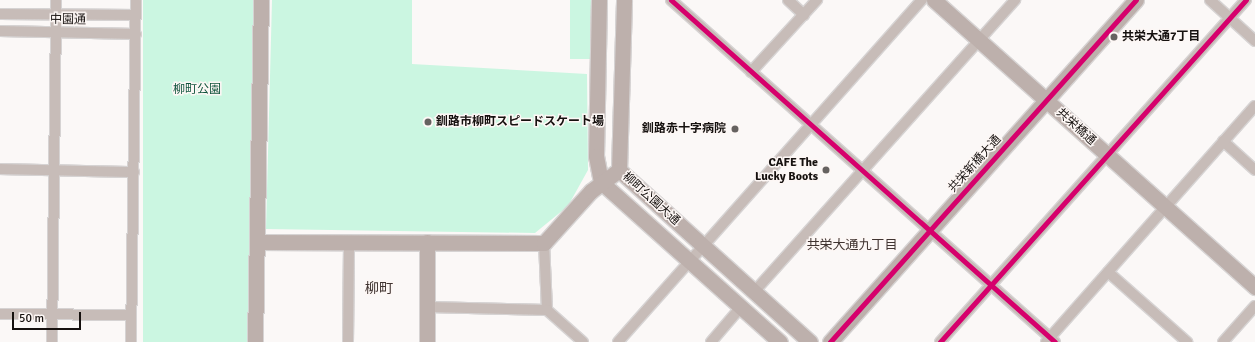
<!DOCTYPE html>
<meta charset="utf-8">
<style>
body{margin:0}
#map{position:relative;width:1255px;height:342px;overflow:hidden;background:#fbf8f7;font-family:Signika,"Noto Sans JP",sans-serif}
div>[style]{position:absolute}
[style*='--x']{left:calc(var(--x)*1px);top:calc(var(--y)*1px);width:calc(var(--w)*1px);rotate:calc(var(--a)*1deg)}
.green>*{inset:0;background:#cbf6e1;transform-origin:0 0}
.roads{filter:drop-shadow(1px 0 #d6d3d3) drop-shadow(-1px 0 #d6d3d3) drop-shadow(0 1px #d6d3d3) drop-shadow(0 -1px #d6d3d3)}
.street>*{height:10px;margin:-5px;padding:0 5px;transform-origin:5px;border-radius:5px;background:#c7bcb8}
.secondary>*{height:15px;margin:-7.5px;padding:0 7.5px;transform-origin:7.5px;border-radius:7.5px;background:#bdb0ac}
.cycleway>*{height:5px;margin:-2.5px;padding:0 2.5px;transform-origin:2.5px;border-radius:2.5px;background:#d6006c}
.dots>*{width:11px;height:11px;translate:-50% -50%;box-sizing:border-box;border:2px solid #fdf7f5;border-radius:50%}
span{translate:-50% -50%;white-space:nowrap;text-align:center;line-height:1.15;-webkit-text-stroke:3px #fdf7f5;paint-order:stroke}
.street-label{font-size:12px;color:#16110f}
.poi-label{font-size:12px;color:#16110f;font-weight:700}
.left{translate:0 -50%;text-align:left}
.right{translate:-100% -50%;text-align:right}
.park-label{font-size:12px;color:#11553d}
.neighbourhood-label{font-size:13px;color:#403431}
.quarter-label{font-size:14px;color:#403431}
.scale{position:absolute;left:12px;top:312px;width:69px;height:18px;box-sizing:border-box;border:2px solid #16110f;border-top:0;padding-left:5px;font-size:12px;line-height:14px;white-space:nowrap;color:#16110f;-webkit-text-stroke:3px #fdf7f5;paint-order:stroke}
</style>
<div id="map">
<div class="green">
<div style="left:143px;top:0;width:111px;height:342px"></div>
<div style="clip-path:polygon(272px 0,412px 0,412px 64px,587px 74px,588px 170px,568px 206px,535px 233px,266px 229px)"></div>
<div style="left:570px;top:0;width:21px;height:59px"></div>
</div>
<div class="roads">
<div class="street">
<div style="--x:671;--y:0;--w:514;--a:41.69"></div>
<div style="--x:788;--y:0;--w:22;--a:43"></div>
<div style="--x:1210;--y:0;--w:61;--a:42.3"></div>
<div style="--x:0;--y:14;--w:136;--a:0.4"></div>
<div style="--x:0;--y:31;--w:136;--a:1.3"></div>
<div style="--x:751;--y:72;--w:98;--a:-47.5"></div>
<div style="--x:1223;--y:141;--w:43;--a:42.2"></div>
<div style="--x:0;--y:169;--w:134;--a:1.3"></div>
<div style="--x:544;--y:243;--w:67;--a:87.4"></div>
<div style="--x:1108;--y:272;--w:106;--a:41.5"></div>
<div style="--x:754;--y:292;--w:392;--a:-48.2"></div>
<div style="--x:428;--y:307;--w:119;--a:1.4"></div>
<div style="--x:547;--y:310;--w:48;--a:41.6"></div>
<div style="--x:0;--y:314;--w:131;--a:0.4"></div>
<div style="--x:52;--y:342;--w:342;--a:-89.3"></div>
<div style="--x:131;--y:342;--w:342;--a:-89.2"></div>
<div style="--x:348;--y:342;--w:101;--a:-89.4"></div>
<div style="--x:618;--y:342;--w:458;--a:-48.4"></div>
<div style="--x:711;--y:342;--w:46;--a:-49.4"></div>
<div style="--x:940;--y:342;--w:459;--a:-48.2"></div>
<div style="--x:1046;--y:342;--w:315;--a:-48.5"></div>
<div style="--x:1223;--y:342;--w:48;--a:-48.4"></div>
</div>
<div class="secondary">
<div style="--x:599;--y:0;--w:156;--a:91.1"></div>
<div style="--x:596;--y:156;--w:26;--a:79"></div>
<div style="--x:601;--y:182;--w:240;--a:41.8"></div>
<div style="--x:934;--y:0;--w:431;--a:41.8"></div>
<div style="--x:619;--y:170;--w:257;--a:42"></div>
<div style="--x:619;--y:170;--w:170;--a:-88.3"></div>
<div style="--x:257;--y:242;--w:287;--a:0.2"></div>
<div style="--x:544;--y:243;--w:70;--a:-47.9"></div>
<div style="--x:591;--y:191;--w:35;--a:-37"></div>
<div style="--x:255;--y:342;--w:342;--a:-89"></div>
<div style="--x:427;--y:342;--w:100;--a:-90"></div>
<div style="--x:830;--y:342;--w:459;--a:-48.2"></div>
</div>
</div>
<div class="cycleway">
<div style="--x:671;--y:0;--w:514;--a:41.69"></div>
<div style="--x:830;--y:342;--w:459;--a:-48.2"></div>
<div style="--x:940;--y:342;--w:459;--a:-48.2"></div>
</div>
<div class="dots">
<div style="left:1114px;top:37px;background:#666260"></div>
<div style="left:428px;top:122px;background:#666260"></div>
<div style="left:735px;top:129px;background:#666260"></div>
<div style="left:826px;top:170px;background:#666260"></div>
</div>
<div class="street-label">
<span style="left:68px;top:20px;rotate:1deg">中園通</span>
<span style="left:1076px;top:127px;rotate:42deg">共栄橋通</span>
<span style="left:975px;top:164px;rotate:-48deg">共栄新橋大通</span>
<span style="left:651px;top:199px;rotate:42deg">柳町公園大通</span>
</div>
<div class="poi-label">
<span class="left" style="left:1122px;top:37px">共栄大通7丁目</span>
<span class="left" style="left:436px;top:122px">釧路市柳町スピードスケート場</span>
<span class="right" style="left:726px;top:129px">釧路赤十字病院</span>
<span class="right" style="left:818px;top:170px">CAFE The<br>Lucky Boots</span>
</div>
<div class="park-label">
<span style="left:197px;top:90px">柳町公園</span>
</div>
<div class="neighbourhood-label">
<span style="left:852px;top:245px">共栄大通九丁目</span>
</div>
<div class="quarter-label">
<span style="left:379px;top:289px">柳町</span>
</div>
<div class="scale">50 m</div>
</div>
